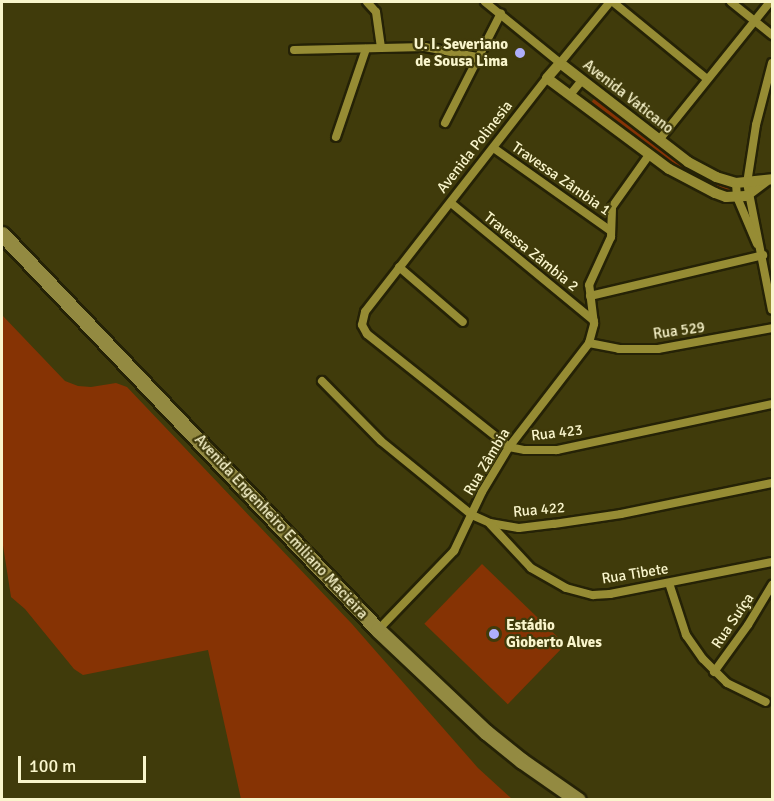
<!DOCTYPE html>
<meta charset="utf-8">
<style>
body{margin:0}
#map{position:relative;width:774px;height:801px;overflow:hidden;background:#403b0b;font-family:Signika,sans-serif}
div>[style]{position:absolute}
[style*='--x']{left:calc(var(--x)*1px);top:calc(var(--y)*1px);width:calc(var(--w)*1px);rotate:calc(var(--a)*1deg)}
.green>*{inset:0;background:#863304;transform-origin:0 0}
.roads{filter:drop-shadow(2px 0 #252206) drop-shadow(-2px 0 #252206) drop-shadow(0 2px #252206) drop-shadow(0 -2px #252206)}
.minor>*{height:8px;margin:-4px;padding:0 4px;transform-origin:4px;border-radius:4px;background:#968c34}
.tertiary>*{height:10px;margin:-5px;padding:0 5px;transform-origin:5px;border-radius:5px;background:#968c34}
.trunk>*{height:15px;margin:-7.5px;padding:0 7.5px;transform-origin:7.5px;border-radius:7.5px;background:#938a41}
.dots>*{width:16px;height:16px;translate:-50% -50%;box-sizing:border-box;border:3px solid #403b0b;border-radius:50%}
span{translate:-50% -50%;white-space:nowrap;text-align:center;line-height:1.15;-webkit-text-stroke:4.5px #403b0b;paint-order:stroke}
.poi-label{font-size:15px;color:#f9f5cc;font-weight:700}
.right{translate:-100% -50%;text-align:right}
.left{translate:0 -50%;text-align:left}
.street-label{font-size:15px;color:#f9f5cc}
.frame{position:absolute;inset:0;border:3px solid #f9f5cc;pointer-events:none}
.scale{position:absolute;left:18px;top:756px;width:128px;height:27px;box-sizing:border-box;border:3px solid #f9f5cc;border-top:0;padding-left:8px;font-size:18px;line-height:21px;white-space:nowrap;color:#f9f5cc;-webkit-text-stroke:4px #403b0b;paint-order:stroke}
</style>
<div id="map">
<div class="green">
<div style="clip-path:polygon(595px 97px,729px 186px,730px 191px,725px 192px,687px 176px,589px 106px)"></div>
<div style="clip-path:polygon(2px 315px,65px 381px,78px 386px,91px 387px,116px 383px,127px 387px,352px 624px,478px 768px,512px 799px,241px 799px,208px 650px,83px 675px,74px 669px,25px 609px,11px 597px,2px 539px)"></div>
<div style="left:482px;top:564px;width:116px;height:83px;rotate:44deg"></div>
</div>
<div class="roads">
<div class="minor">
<div style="--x:367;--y:2;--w:13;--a:48"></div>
<div style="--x:376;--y:12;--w:36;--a:82"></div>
<div style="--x:485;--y:2;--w:97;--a:39.1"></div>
<div style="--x:560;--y:63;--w:79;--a:-50.7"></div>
<div style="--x:613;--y:2;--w:120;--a:39.3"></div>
<div style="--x:731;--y:2;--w:53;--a:38.8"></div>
<div style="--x:294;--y:50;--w:131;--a:-1.3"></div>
<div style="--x:425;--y:47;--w:53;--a:10.9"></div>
<div style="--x:772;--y:63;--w:64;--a:104.5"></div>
<div style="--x:756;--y:125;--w:59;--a:98.8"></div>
<div style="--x:747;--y:183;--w:129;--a:78.9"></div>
<div style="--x:547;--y:78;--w:296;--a:127.9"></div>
<div style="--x:365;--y:312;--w:13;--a:103"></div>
<div style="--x:362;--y:325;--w:10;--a:61"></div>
<div style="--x:367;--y:334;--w:181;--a:38.5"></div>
<div style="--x:509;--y:447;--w:16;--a:11"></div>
<div style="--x:525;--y:450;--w:32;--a:0"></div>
<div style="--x:557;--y:450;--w:220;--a:-12.1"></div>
<div style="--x:570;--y:95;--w:19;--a:-51"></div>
<div style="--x:445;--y:123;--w:123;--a:-63"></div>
<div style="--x:336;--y:137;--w:93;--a:-71.2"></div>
<div style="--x:659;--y:140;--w:177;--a:-51.2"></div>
<div style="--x:495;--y:149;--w:142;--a:35.3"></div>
<div style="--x:736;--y:183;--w:14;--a:86"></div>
<div style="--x:737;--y:197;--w:51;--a:66.9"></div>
<div style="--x:451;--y:203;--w:185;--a:39.5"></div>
<div style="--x:399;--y:267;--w:84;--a:40.7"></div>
<div style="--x:590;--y:296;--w:178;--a:-13.3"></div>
<div style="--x:589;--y:343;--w:31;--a:11"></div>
<div style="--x:619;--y:349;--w:39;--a:0"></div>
<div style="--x:658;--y:349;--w:116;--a:-10.4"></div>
<div style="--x:322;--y:381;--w:84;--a:45.5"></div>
<div style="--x:381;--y:441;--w:117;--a:39.1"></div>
<div style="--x:472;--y:515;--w:20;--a:24"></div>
<div style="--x:490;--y:523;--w:29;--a:10"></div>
<div style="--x:519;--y:528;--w:35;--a:-7"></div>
<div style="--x:554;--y:524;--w:68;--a:-8.5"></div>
<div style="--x:621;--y:514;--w:154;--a:-11.6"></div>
<div style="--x:490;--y:524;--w:60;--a:47"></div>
<div style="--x:531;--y:568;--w:40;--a:29.7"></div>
<div style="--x:566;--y:588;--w:28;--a:15"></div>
<div style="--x:593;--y:595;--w:17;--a:-3"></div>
<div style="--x:610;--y:594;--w:165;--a:-11.2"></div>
<div style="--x:669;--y:583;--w:55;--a:71.9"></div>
<div style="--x:686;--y:635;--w:29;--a:55"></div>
<div style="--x:703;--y:659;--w:34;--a:45"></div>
<div style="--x:727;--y:683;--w:43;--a:26"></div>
<div style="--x:378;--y:630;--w:110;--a:-46.1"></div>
<div style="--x:454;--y:551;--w:65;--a:-64.6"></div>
<div style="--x:482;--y:492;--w:52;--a:-59"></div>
<div style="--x:509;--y:447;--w:131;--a:-52.4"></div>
<div style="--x:589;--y:343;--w:20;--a:-75"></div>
<div style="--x:594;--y:324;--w:39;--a:-97"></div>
<div style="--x:589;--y:285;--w:53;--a:-65.4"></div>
<div style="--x:611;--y:237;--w:30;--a:-88"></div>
<div style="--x:612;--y:207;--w:64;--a:-54.6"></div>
<div style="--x:714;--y:672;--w:58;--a:-54.1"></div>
<div style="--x:748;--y:625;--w:47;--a:-59"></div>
</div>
<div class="tertiary">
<div style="--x:766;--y:181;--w:25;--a:143"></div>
<div style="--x:746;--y:196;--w:20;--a:177"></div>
<div style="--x:726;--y:197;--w:12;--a:-160"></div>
<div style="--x:715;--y:193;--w:52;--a:-152.4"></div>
<div style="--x:669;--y:169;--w:152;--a:-143.3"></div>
<div style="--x:547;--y:78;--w:20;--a:-49"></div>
<div style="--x:560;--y:63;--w:162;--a:37.7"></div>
<div style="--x:688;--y:162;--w:32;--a:28"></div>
<div style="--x:716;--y:177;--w:21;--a:17"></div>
<div style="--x:736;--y:183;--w:36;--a:-6"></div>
</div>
<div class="trunk">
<div style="--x:2;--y:234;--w:546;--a:46.48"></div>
<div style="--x:378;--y:630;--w:149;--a:43.4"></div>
<div style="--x:486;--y:732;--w:46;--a:38.9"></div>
<div style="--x:522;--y:761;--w:68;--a:34.9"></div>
</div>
</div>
<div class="dots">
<div style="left:520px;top:53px;background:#aeaefb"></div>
<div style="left:494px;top:634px;background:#aeaefb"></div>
</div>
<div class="poi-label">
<span class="right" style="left:508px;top:53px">U. I. Severiano<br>de Sousa Lima</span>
<span class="left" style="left:506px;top:634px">Estádio<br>Gioberto Alves</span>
</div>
<div class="street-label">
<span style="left:628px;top:97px;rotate:38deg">Avenida Vaticano</span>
<span style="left:475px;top:147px;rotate:-52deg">Avenida Polinesia</span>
<span style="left:561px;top:179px;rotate:35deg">Travessa Zâmbia 1</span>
<span style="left:531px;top:252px;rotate:39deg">Travessa Zâmbia 2</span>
<span style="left:679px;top:331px;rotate:-8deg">Rua 529</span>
<span style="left:557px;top:433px;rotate:-7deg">Rua 423</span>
<span style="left:487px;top:462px;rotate:-59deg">Rua Zâmbia</span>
<span style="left:539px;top:510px;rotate:-5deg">Rua 422</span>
<span style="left:281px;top:527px;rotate:47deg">Avenida Engenheiro Emiliano Macieira</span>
<span style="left:635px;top:574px;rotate:-9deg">Rua Tibete</span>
<span style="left:733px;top:621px;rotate:-56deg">Rua Suíça</span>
</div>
<div class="frame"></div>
<div class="scale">100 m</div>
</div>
